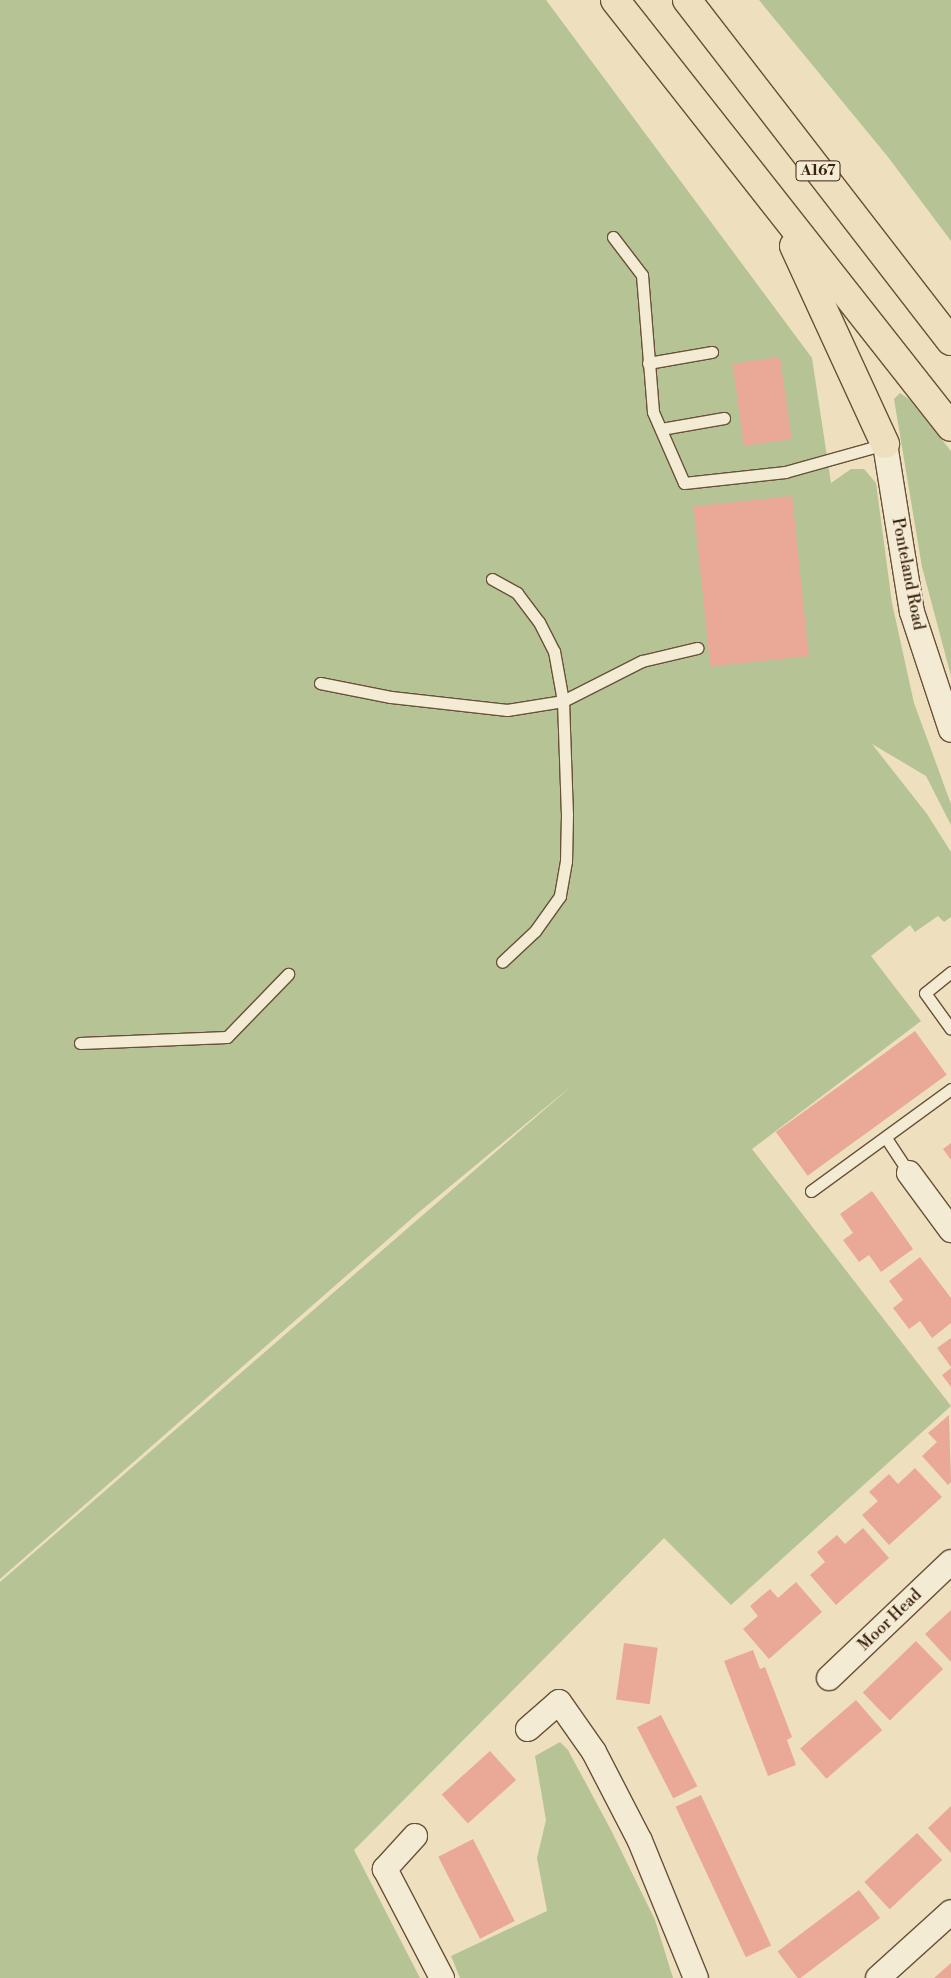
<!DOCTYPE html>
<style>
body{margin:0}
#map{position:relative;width:951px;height:1978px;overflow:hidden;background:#eee0bf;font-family:"Libre Bodoni",serif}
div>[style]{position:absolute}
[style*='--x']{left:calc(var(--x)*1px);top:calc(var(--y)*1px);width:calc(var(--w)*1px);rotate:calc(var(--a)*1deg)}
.green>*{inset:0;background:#b6c394}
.building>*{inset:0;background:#e9a996;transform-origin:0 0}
.roads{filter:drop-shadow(1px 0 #685138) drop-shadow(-1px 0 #685138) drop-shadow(0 1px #685138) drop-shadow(0 -1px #685138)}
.lane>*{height:11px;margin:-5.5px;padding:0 5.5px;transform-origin:5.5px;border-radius:5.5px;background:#f4ebd5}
.street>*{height:24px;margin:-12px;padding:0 12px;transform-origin:12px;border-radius:12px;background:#f4ebd5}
.highway>*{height:28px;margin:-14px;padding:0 14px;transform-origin:14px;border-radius:14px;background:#eee0bf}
span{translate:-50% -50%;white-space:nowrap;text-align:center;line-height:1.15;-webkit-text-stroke:4px #f4ebd5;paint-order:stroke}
.shield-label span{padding:1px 4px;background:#f4ebd5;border:1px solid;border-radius:4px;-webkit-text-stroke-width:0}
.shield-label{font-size:15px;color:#3b210b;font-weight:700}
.street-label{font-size:16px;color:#3b210b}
</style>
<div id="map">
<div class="green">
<div style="clip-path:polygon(0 0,546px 0,812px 358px,831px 483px,851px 469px,864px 469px,876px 483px,892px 603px,914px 703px,951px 804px,951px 825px,926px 776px,872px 744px,927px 814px,951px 852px,951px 917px,944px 922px,938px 916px,915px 932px,910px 925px,871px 956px,921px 1021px,752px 1149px,951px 1406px,731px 1605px,664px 1538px,354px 1850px,420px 1978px,0 1978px,0 1582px,575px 1083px,418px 1213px,0 1579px)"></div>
<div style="clip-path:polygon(759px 0,951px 0,951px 241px,888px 157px)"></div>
<div style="clip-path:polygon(900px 393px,910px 400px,951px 451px,951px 676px,922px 567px,894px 399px)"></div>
<div style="clip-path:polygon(560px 1742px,568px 1750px,611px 1830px,655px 1920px,673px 1978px,460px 1978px,451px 1956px,547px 1911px,537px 1858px,546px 1820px,535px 1756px)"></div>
</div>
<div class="building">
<div style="left:780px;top:357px;width:83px;height:48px;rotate:82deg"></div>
<div style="left:792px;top:496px;width:161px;height:99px;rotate:84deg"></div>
<div style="left:915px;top:1031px;width:54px;height:172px;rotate:54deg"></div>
<div style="clip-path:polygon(951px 1143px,951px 1160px,943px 1149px)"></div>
<div style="clip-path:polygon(872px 1191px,913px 1249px,881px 1272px,869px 1255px,859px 1262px,843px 1240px,853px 1233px,840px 1214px)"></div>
<div style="clip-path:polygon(920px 1257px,951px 1298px,951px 1323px,932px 1338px,920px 1321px,909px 1329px,893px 1308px,903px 1300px,889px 1281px)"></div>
<div style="clip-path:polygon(951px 1338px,951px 1367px,937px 1348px)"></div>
<div style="clip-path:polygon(951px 1368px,951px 1387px,942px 1375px)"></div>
<div style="clip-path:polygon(949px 1415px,951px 1482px,948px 1485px,922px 1456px,937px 1442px,928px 1433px)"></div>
<div style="clip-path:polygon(915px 1468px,942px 1497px,889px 1545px,862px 1515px,878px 1501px,869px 1492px,889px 1474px,898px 1484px)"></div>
<div style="clip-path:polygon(863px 1528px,889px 1558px,836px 1605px,810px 1575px,825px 1562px,817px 1552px,837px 1535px,845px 1544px)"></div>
<div style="clip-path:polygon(796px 1582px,822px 1612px,769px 1659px,743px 1629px,758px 1616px,750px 1606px,770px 1589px,778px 1598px)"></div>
<div style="clip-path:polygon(951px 1610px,951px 1662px,925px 1634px)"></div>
<div style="left:916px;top:1641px;width:39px;height:74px;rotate:46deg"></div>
<div style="left:624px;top:1643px;width:34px;height:57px;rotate:8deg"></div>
<div style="clip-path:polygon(753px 1650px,760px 1669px,765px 1667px,792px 1737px,787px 1740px,796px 1765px,768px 1776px,724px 1661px)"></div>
<div style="left:856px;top:1700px;width:40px;height:74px;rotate:49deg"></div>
<div style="left:661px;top:1715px;width:80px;height:27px;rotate:63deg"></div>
<div style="left:490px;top:1751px;width:39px;height:65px;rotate:48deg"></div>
<div style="left:701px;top:1795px;width:166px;height:28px;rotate:65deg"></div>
<div style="clip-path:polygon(951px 1806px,951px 1853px,928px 1828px)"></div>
<div style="left:917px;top:1833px;width:37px;height:72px;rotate:47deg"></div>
<div style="left:473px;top:1839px;width:92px;height:39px;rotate:63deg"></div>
<div style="left:859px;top:1890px;width:35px;height:102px;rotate:53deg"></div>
<div style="clip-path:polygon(951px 1963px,951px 1978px,934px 1978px,943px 1970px)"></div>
</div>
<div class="roads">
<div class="lane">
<div style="--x:613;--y:237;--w:48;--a:52.7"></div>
<div style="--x:642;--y:275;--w:137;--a:85.4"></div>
<div style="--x:653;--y:412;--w:77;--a:66.4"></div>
<div style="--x:684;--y:483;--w:102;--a:-6.2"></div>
<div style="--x:785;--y:472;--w:104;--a:-15.6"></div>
<div style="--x:648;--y:363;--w:65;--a:-9.8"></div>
<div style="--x:661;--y:429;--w:64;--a:-9.9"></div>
<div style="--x:492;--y:579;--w:29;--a:29"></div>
<div style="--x:517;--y:593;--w:36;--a:53"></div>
<div style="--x:539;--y:622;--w:33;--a:63"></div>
<div style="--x:554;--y:651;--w:51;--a:79.8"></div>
<div style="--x:563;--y:701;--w:113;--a:88"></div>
<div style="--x:567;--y:814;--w:47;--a:91.2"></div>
<div style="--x:566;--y:861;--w:36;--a:100"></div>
<div style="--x:560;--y:896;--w:43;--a:125.5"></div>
<div style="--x:535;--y:931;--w:45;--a:136.8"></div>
<div style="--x:320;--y:683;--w:72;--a:11.2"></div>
<div style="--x:391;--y:697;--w:117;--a:6.4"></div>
<div style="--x:507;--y:710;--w:57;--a:-9.1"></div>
<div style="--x:563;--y:701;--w:89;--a:-26.9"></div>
<div style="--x:642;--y:661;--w:57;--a:-13.3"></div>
<div style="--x:951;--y:972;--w:33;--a:141"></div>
<div style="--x:925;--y:993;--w:44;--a:54.2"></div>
<div style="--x:80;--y:1043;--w:147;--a:-2.3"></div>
<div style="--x:227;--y:1037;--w:88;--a:-45.9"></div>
<div style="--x:886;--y:1138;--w:42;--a:56.7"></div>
<div style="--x:811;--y:1191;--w:173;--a:-36.1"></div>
</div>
<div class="street">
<div style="--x:885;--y:444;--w:170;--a:80.9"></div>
<div style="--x:912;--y:612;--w:124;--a:71.7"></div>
<div style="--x:909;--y:1173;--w:71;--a:53.6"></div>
<div style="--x:829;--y:1678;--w:168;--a:-43.6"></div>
<div style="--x:528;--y:1729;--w:41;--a:-41.1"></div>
<div style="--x:559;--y:1702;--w:61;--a:55"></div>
<div style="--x:594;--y:1752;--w:100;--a:62.7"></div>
<div style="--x:640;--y:1841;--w:148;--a:67.8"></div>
<div style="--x:415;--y:1836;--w:45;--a:132.3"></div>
<div style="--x:385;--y:1869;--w:123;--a:62.4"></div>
<div style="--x:878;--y:1978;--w:98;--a:-42.1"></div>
</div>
<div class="highway">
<div style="--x:615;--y:0;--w:543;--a:51.8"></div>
<div style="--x:687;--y:0;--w:431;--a:52.3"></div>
<div style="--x:794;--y:246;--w:218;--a:65.3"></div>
</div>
</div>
<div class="shield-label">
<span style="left:818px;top:171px">A167</span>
</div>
<div class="street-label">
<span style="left:908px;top:574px;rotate:79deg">Ponteland Road</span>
<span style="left:890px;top:1620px;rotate:-44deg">Moor Head</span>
</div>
</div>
